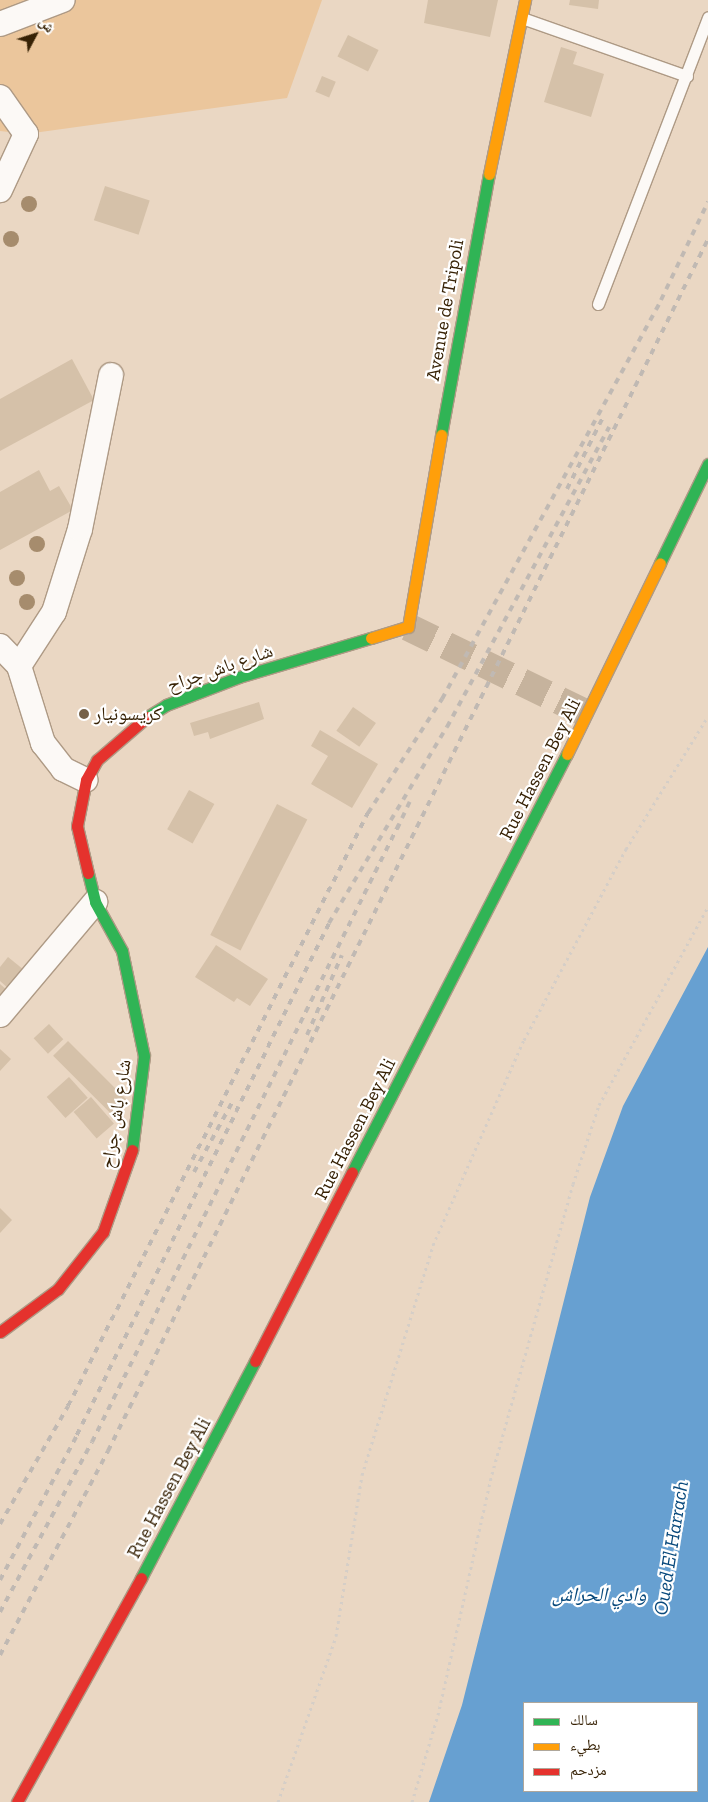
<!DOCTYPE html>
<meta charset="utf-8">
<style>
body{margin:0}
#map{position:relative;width:708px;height:1802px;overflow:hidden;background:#ead7c3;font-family:"Zilla Slab","Noto Naskh Arabic",serif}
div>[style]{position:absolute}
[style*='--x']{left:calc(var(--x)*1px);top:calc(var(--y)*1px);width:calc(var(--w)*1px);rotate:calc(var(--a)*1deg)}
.green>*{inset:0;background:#ebc69c}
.water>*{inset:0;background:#67a0d1}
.building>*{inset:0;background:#d5c1a9;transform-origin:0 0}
.secondary-tunnel>*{height:28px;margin-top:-14px;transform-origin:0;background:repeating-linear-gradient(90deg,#c6b39d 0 28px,transparent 0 42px)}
.path>*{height:3px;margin-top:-1.5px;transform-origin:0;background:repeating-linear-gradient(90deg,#d5cec7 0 2.5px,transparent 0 6.5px)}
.roads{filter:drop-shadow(1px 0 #ae9a85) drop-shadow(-1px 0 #ae9a85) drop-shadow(0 1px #ae9a85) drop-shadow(0 -1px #ae9a85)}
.lane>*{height:11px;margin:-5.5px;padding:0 5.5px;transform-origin:5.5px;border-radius:5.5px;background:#fcf9f6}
.street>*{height:24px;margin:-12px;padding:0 12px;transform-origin:12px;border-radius:12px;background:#fcf9f6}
.fast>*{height:11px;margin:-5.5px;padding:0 5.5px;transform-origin:5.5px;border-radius:5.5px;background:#30b455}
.slow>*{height:11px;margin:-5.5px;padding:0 5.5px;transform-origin:5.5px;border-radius:5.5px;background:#ff9f0a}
.jam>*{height:11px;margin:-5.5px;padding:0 5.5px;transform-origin:5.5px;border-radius:5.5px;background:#e5322d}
.rail>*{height:4px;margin-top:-2px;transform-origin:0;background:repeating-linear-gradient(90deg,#c0b9b3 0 6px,transparent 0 12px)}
.trees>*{width:16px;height:16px;margin:-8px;border-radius:50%;background:#a68c6d}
.dots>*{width:14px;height:14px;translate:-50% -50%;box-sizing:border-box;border:2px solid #fff;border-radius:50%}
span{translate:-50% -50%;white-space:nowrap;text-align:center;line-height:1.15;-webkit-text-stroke:4.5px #fff;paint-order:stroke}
.street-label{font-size:19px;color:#372205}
.poi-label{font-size:19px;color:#372205}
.left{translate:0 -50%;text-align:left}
.water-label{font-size:20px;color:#08497c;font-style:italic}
.legend{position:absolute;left:523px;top:1702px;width:175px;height:90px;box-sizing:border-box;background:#fff;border:1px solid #afa79b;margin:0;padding:6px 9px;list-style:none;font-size:15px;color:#372205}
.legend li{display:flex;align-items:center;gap:10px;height:25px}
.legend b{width:25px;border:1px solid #afa79b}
.north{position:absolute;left:10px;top:10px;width:50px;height:50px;-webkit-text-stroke:4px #fff;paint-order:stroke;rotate:50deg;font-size:14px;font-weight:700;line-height:20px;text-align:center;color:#372205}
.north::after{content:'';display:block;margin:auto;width:18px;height:22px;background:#372205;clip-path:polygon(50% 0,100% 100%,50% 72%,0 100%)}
</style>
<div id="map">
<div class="green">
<div style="clip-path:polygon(0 0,322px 0,287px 98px,26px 134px,0 131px)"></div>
</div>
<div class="water">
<div style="clip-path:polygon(evenodd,708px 947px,708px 1802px,429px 1802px,462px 1705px,590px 1197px,623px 1106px,708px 947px,524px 1703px,697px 1703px,697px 1791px,524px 1791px,524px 1703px)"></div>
</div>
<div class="building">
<div style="clip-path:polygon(428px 0,498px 0,490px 37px,424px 23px)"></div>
<div style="clip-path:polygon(570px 0,599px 0,598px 9px,569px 5px)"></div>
<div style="left:348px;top:35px;width:34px;height:24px;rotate:26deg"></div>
<div style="clip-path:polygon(561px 47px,577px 52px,573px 64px,604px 74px,591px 117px,544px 102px)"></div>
<div style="left:322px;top:76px;width:15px;height:17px;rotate:23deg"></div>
<div style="left:105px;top:186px;width:47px;height:36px;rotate:18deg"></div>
<div style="clip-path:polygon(72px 359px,94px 400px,0 451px,0 399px)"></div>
<div style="clip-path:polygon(39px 470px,50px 491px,59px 486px,73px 510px,0 550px,0 492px)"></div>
<div style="clip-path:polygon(259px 702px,264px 719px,210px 739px,208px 732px,194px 736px,190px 723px)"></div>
<div style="left:353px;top:707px;width:28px;height:29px;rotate:35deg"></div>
<div style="clip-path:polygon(320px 730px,378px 764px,352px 808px,311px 784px,328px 756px,311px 746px)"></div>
<div style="left:189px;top:790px;width:29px;height:45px;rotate:29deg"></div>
<div style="left:277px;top:804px;width:34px;height:147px;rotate:27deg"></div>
<div style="clip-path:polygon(216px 945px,268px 979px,250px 1006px,237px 998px,234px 1002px,195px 977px)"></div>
<div style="clip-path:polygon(8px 957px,24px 970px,9px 989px,0 981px,0 967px)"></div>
<div style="clip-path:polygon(0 984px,8px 991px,0 1000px)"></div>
<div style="left:49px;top:1024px;width:21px;height:21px;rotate:47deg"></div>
<div style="left:68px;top:1041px;width:83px;height:21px;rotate:45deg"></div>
<div style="clip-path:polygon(0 1049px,11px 1059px,0 1071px)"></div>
<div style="left:69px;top:1077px;width:28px;height:30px;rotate:48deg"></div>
<div style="left:91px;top:1097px;width:35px;height:23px;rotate:49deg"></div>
<div style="clip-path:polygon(0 1208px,12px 1220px,0 1233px)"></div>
</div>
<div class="secondary-tunnel">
<div style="--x:408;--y:627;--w:199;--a:25.9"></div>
</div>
<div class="path">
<div style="--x:278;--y:1802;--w:176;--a:-70.7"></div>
<div style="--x:336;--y:1636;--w:163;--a:-80.8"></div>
<div style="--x:362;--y:1475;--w:241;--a:-72.8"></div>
<div style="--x:433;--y:1245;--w:224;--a:-66.1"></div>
<div style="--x:524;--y:1040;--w:217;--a:-61.9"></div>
<div style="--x:626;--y:849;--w:156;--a:-58.3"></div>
<div style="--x:412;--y:1802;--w:91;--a:-73.4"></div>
<div style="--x:438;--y:1715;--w:247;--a:-77.4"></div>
<div style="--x:492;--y:1474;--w:301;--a:-74.4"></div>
<div style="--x:573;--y:1184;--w:83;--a:-71.8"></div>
<div style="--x:599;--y:1105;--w:226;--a:-61.2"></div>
</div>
<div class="roads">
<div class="lane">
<div style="--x:522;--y:18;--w:175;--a:19.4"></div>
<div style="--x:598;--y:304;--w:307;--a:-69"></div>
</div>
<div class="street">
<div style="--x:0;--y:24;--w:67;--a:-20.9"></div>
<div style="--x:0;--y:97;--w:45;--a:54.9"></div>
<div style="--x:26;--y:134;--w:62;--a:114.9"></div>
<div style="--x:0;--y:646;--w:28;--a:46"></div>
<div style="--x:19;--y:666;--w:81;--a:72.7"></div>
<div style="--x:43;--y:743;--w:33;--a:52"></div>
<div style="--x:63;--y:769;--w:25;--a:26"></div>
<div style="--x:19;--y:666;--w:64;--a:-57.1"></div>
<div style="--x:54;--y:612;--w:87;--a:-72.6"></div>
<div style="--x:80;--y:529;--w:157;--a:-78.6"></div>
<div style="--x:0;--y:1015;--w:148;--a:-49.9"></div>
</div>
<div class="fast">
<div style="--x:441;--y:435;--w:265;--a:-79.6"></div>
<div style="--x:660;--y:563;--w:110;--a:-64.1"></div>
<div style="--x:147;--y:717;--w:22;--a:-32"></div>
<div style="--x:166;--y:705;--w:78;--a:-21"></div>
<div style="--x:239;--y:677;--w:138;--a:-16.5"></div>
<div style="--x:88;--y:873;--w:30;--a:76"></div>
<div style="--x:95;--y:902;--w:56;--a:61.1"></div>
<div style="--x:122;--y:951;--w:107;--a:78.2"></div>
<div style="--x:144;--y:1056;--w:95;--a:97.3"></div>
<div style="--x:352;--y:1172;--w:470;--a:-62.8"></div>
<div style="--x:141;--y:1578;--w:245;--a:-62.3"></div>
</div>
<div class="slow">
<div style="--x:489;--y:174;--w:178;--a:-78.3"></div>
<div style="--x:371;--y:638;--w:39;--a:-17"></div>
<div style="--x:408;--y:627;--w:195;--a:-80.2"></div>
<div style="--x:567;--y:754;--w:212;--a:-64"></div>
</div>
<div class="jam">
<div style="--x:88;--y:873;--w:48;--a:-103.2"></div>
<div style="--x:77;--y:826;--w:47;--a:-78.9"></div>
<div style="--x:86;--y:780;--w:23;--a:-61"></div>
<div style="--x:97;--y:760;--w:66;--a:-40.7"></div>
<div style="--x:0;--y:1332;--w:72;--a:-36.6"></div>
<div style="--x:58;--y:1289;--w:73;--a:-51.7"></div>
<div style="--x:103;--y:1232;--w:87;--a:-70.5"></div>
<div style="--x:255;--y:1361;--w:212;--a:-62.8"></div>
<div style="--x:17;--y:1802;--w:256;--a:-61"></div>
</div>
</div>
<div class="rail">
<div style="--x:567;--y:489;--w:83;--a:-63.4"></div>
<div style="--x:397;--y:829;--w:35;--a:-65"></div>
<div style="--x:307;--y:1035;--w:87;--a:-66.4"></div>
<div style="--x:194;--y:1172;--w:83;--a:-61.3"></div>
<div style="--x:0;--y:1524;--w:136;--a:-60"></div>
<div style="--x:68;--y:1406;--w:665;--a:-63.17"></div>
<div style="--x:368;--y:813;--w:136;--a:-57"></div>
<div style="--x:442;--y:699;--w:455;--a:-61.2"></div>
<div style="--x:661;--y:300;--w:109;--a:-64.4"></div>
<div style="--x:0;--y:1580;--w:164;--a:-62"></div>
<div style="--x:77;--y:1435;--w:571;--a:-63.79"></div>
<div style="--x:329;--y:923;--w:229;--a:-59"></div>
<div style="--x:447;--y:727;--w:341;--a:-61.6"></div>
<div style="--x:0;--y:1612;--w:193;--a:-61.6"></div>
<div style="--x:92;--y:1442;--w:690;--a:-63.58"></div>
<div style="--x:0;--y:1655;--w:231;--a:-62.1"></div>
<div style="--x:108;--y:1451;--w:1352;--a:-63.66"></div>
</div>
<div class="trees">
<div style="left:29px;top:204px"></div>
<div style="left:11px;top:239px"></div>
<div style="left:37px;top:544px"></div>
<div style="left:17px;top:578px"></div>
<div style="left:27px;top:602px"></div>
</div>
<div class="dots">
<div style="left:84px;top:714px;background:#766148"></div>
</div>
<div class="street-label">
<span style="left:445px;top:310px;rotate:-80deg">Avenue de Tripoli</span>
<span style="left:220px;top:668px;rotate:-19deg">شارع باش جراح</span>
<span style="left:540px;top:769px;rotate:-63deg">Rue Hassen Bey Ali</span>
<span style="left:116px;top:1114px;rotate:-81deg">شارع باش جراح</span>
<span style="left:355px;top:1129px;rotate:-63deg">Rue Hassen Bey Ali</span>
<span style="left:169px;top:1488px;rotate:-62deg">Rue Hassen Bey Ali</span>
</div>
<div class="poi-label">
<span class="left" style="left:94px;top:714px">كريسونيار</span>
</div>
<div class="water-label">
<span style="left:671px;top:1548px;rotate:-81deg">Oued El Harrach</span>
<span style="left:599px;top:1594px">وادي الحراش</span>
</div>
<ul class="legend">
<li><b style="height:6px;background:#30b455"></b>سالك</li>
<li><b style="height:6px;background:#ff9f0a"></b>بطيء</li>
<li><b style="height:6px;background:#e5322d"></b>مزدحم</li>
</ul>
<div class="north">ش</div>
</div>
